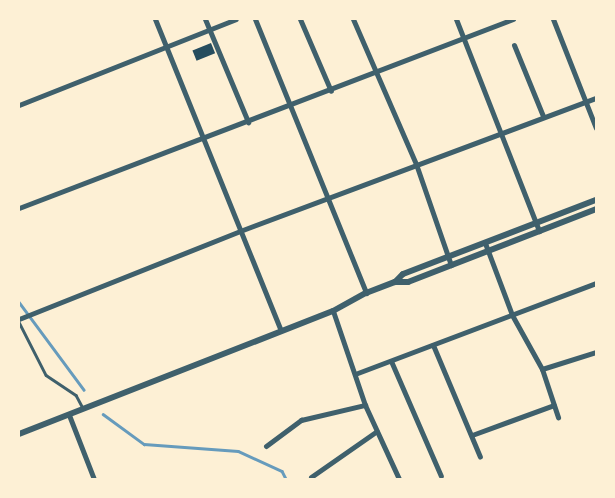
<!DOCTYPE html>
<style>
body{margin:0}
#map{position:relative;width:615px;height:498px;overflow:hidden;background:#fdf0d5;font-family:Helvetica,sans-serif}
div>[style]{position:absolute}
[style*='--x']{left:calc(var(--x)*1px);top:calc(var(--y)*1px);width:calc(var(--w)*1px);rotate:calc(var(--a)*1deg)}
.stream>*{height:2.5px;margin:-1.25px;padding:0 1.25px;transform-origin:1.25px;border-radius:1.25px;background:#669bbc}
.building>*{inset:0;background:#264d5e;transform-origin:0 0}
.service>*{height:2.5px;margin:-1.25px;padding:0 1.25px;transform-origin:1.25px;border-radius:1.25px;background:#3f606c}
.minor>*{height:5px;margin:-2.5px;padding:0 2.5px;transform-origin:2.5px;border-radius:2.5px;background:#3f606c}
.tertiary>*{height:6px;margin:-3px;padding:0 3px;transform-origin:3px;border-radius:3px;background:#3f606c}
span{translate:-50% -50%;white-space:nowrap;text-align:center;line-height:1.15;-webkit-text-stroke:5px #fdf0d5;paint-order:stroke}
.frame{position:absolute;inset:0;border:20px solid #fdf0d5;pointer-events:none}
</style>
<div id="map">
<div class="stream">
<div style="--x:19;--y:302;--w:109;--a:53.5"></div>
<div style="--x:103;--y:414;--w:51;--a:36.2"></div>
<div style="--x:144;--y:444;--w:94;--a:4.3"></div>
<div style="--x:238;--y:451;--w:48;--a:24.4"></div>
<div style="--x:282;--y:471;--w:9;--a:63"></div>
</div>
<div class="building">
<div style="left:211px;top:43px;width:11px;height:20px;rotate:68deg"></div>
</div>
<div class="service">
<div style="--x:19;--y:322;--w:59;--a:63"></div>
<div style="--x:46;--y:375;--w:36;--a:34"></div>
<div style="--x:76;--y:395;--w:15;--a:62"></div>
</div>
<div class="minor">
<div style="--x:155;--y:19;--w:336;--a:68"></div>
<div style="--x:205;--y:19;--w:112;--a:67.3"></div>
<div style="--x:255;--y:19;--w:296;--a:67.9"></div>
<div style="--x:300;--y:19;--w:78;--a:66.7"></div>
<div style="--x:353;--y:19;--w:158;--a:66.5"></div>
<div style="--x:416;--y:164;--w:107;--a:70.9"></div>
<div style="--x:456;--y:19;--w:228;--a:68.6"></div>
<div style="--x:553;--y:19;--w:117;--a:68.5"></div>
<div style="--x:514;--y:45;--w:77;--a:67.8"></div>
<div style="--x:19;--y:105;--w:233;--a:-21.6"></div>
<div style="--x:19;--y:208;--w:529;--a:-20.94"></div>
<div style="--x:485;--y:243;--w:77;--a:69.4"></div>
<div style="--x:512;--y:315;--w:62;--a:60.9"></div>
<div style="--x:542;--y:369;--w:51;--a:71.6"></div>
<div style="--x:333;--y:311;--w:99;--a:71.2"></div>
<div style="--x:365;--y:405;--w:81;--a:65.3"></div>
<div style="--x:19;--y:319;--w:238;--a:-21.7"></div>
<div style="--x:240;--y:231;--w:380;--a:-20.5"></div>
<div style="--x:433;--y:345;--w:121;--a:67.2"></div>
<div style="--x:391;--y:361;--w:125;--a:66.5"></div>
<div style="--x:542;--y:369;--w:57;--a:-17.5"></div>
<div style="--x:355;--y:374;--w:258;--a:-20.7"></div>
<div style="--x:69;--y:415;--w:69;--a:68.7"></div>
<div style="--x:472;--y:435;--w:87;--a:-20.1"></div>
<div style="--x:266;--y:446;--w:44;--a:-36.6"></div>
<div style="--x:301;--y:420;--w:66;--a:-13.2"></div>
<div style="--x:311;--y:477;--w:80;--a:-34.9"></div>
</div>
<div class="tertiary">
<div style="--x:395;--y:282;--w:11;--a:-45"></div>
<div style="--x:403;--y:274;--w:207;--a:-21"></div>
<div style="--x:19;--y:434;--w:337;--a:-21.4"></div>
<div style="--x:333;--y:311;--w:38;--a:-29"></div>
<div style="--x:366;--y:293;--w:31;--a:-21"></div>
<div style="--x:395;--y:282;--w:13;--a:0"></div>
<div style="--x:408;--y:282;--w:202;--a:-21.2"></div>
</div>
<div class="frame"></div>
</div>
